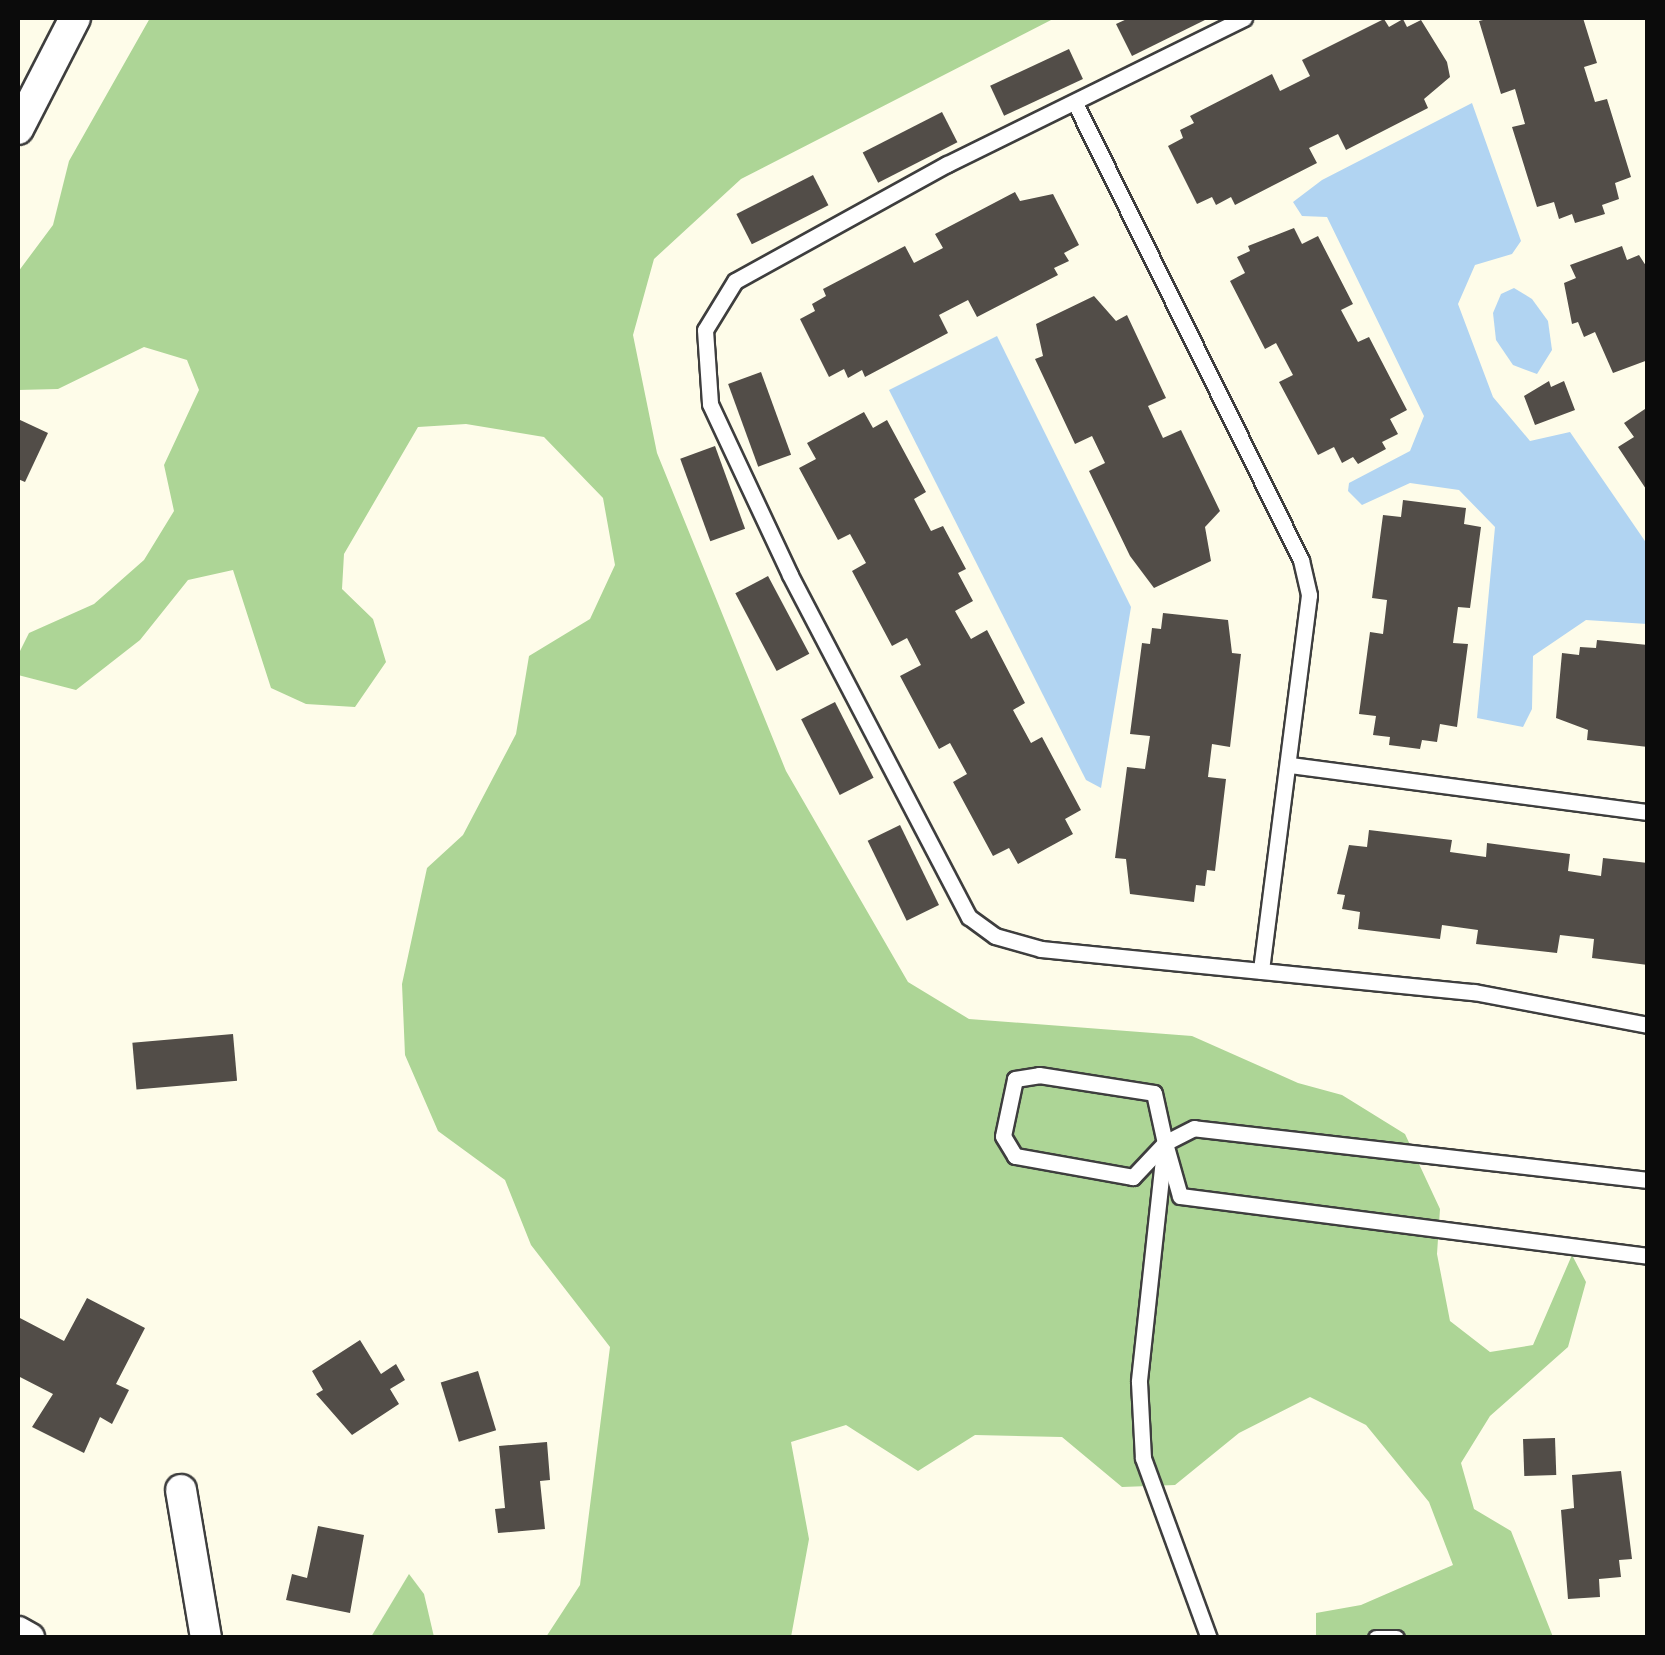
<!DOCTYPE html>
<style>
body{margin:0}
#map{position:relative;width:1665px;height:1655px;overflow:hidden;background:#fefce9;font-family:"Crimson Pro",serif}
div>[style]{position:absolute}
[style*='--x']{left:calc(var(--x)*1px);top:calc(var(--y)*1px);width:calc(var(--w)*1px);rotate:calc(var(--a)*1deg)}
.forest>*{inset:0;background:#add596}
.water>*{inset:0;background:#b1d4f2}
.building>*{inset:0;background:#524d48;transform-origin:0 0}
.roads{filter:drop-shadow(2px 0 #3e3e3e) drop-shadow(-2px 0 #3e3e3e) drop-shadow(0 2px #3e3e3e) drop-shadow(0 -2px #3e3e3e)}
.service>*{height:15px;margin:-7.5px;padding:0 7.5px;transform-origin:7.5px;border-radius:7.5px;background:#fff}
.minor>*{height:30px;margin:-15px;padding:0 15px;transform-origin:15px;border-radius:15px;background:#fff}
span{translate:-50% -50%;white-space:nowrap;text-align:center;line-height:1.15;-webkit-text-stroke:10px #fff;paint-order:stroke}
.frame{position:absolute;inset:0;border:20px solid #0b0b0b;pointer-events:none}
</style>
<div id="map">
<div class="forest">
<div style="clip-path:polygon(150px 18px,1055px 18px,741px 179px,654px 259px,633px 335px,657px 453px,786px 771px,908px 982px,969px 1019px,1192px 1036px,1298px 1083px,1342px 1095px,1405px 1134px,1440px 1209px,1437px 1254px,1450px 1321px,1490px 1352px,1533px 1345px,1572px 1255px,1586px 1282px,1568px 1347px,1490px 1416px,1461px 1463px,1474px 1509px,1511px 1531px,1553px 1637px,1316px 1637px,1316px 1613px,1361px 1605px,1453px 1565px,1429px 1502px,1366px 1425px,1310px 1397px,1239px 1433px,1175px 1485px,1122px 1487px,1062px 1437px,975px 1435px,918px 1471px,846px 1425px,791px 1442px,809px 1539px,791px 1637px,546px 1637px,580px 1585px,610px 1347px,531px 1245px,505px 1180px,438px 1131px,405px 1055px,402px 984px,427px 868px,463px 835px,516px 734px,529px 656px,590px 619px,615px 565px,603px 498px,544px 437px,466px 424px,418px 427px,344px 554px,342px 589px,373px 619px,386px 662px,355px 707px,306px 704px,271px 688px,233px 570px,188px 580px,140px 640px,76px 690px,18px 675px,18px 655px,29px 633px,94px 604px,144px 560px,174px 511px,164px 465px,199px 390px,187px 360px,144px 347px,58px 389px,18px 390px,18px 272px,53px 225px,69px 161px)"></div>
<div style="clip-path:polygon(409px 1574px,424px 1594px,434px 1637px,371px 1637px)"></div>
</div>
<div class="water">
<div style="clip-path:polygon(1472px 103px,1521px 241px,1512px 254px,1475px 265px,1458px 304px,1493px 397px,1530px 441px,1570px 432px,1647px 544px,1647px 624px,1586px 620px,1533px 656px,1532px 709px,1523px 727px,1477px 718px,1495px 527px,1459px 490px,1410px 483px,1362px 505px,1348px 491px,1349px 483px,1410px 451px,1424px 416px,1327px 217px,1302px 216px,1293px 202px,1322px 180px)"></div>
<div style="clip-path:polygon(1514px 288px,1532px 299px,1548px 321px,1552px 350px,1537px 374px,1513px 365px,1496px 340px,1493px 313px,1501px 294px)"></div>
<div style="clip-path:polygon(997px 336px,1131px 607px,1101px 788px,1086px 780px,889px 390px)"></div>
</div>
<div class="building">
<div style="clip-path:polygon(1129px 18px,1209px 18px,1132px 56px,1116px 24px)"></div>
<div style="clip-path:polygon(1491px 18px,1583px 18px,1597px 63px,1584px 67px,1595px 102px,1607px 99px,1631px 177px,1615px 183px,1619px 199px,1602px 205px,1605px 214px,1575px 223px,1572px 214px,1559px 219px,1554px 202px,1537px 207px,1512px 127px,1525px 124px,1515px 89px,1501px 94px,1479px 21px)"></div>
<div style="clip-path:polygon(1384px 19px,1389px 27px,1403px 19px,1407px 27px,1421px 20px,1447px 62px,1450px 77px,1424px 99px,1428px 108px,1346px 150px,1338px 134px,1309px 148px,1317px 163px,1235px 205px,1231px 197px,1216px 205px,1212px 197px,1197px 204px,1168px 146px,1183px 138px,1180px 130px,1194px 123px,1190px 116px,1272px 74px,1280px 91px,1310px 76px,1302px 60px)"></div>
<div style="left:1069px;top:49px;width:33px;height:87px;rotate:65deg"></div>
<div style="left:942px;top:112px;width:34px;height:89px;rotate:63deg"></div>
<div style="left:813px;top:175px;width:34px;height:86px;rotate:63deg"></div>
<div style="clip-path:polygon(1015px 192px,1020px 201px,1053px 194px,1079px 245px,1064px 253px,1069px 261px,1054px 268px,1058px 275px,977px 317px,968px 300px,939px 315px,948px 333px,865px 377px,862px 370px,848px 378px,844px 369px,829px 377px,800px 319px,815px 311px,812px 304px,826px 296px,823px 289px,905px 246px,914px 263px,943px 248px,935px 234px)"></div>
<div style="clip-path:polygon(1294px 228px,1302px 244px,1318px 236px,1353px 304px,1341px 310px,1358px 342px,1369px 337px,1407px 410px,1390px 419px,1398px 434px,1382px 442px,1386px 449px,1358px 464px,1353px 457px,1342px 463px,1334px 447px,1318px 455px,1279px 382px,1293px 375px,1276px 343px,1265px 349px,1230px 281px,1245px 273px,1237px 257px,1250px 251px,1248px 246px)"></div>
<div style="clip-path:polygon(1622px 246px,1627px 260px,1639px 255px,1648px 269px,1648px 360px,1613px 373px,1595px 332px,1584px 337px,1578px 322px,1572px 324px,1564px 283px,1576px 278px,1570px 265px)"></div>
<div style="clip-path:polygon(1094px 296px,1116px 321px,1127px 315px,1166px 398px,1148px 406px,1163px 438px,1181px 430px,1220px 511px,1205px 527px,1211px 561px,1154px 588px,1130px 556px,1089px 471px,1105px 463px,1092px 436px,1075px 444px,1035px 359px,1043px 356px,1036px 324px)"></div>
<div style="left:761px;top:372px;width:88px;height:35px;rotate:70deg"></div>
<div style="clip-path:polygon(1549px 381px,1551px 387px,1564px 381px,1575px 410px,1535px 425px,1524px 396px)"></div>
<div style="clip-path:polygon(1648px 407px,1648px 492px,1618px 447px,1634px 437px,1624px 423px)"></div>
<div style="clip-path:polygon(864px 412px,873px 428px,887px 420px,926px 492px,914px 499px,931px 531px,943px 526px,966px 569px,958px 573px,973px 601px,955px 611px,971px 639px,987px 630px,1025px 703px,1013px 710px,1031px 743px,1042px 737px,1081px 810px,1065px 819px,1073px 834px,1018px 864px,1009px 848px,993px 856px,953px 782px,967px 774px,950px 743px,939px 749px,900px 676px,921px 665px,907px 638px,892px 646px,852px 571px,866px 563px,850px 534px,838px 540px,799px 468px,816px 459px,807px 443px)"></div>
<div style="clip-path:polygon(18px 419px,48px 433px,25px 482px,18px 479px)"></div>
<div style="left:715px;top:446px;width:88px;height:37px;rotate:70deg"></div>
<div style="clip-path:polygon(1403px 500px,1466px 508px,1464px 524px,1481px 527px,1470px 608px,1458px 607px,1453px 643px,1468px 644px,1457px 727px,1440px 724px,1437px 742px,1422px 740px,1420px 749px,1389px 745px,1390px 737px,1373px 735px,1376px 716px,1359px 714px,1370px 632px,1383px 634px,1387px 600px,1372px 598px,1383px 515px,1401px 517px)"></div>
<div style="left:768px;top:576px;width:88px;height:37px;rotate:62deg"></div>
<div style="clip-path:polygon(1163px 613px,1228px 620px,1232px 653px,1241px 654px,1230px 747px,1212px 744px,1208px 777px,1226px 779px,1215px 871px,1207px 870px,1205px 886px,1196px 885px,1194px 902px,1130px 894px,1126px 859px,1115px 858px,1127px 767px,1145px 769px,1150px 736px,1130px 734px,1142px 643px,1150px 644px,1152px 628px,1161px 629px)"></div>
<div style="clip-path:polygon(1597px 640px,1648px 645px,1648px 747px,1587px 740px,1588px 730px,1556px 718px,1562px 653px,1579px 655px,1580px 647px,1596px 648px)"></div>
<div style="left:835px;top:702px;width:85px;height:38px;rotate:63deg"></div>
<div style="left:900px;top:825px;width:89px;height:36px;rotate:64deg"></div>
<div style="clip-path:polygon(1369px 830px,1452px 840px,1450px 852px,1486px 857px,1487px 843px,1570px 854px,1568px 871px,1601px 876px,1603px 858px,1648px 863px,1648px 965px,1592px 958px,1594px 939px,1560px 935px,1557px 953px,1476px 944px,1478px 930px,1442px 925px,1440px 939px,1358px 929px,1360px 912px,1342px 909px,1345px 895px,1337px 894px,1349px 845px,1367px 847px)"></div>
<div style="left:233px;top:1034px;width:47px;height:101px;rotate:85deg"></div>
<div style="clip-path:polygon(87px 1298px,145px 1328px,116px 1384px,129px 1390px,112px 1424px,100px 1417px,84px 1453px,32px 1427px,53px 1394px,18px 1376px,18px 1317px,64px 1341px)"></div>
<div style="clip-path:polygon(360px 1340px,381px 1374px,396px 1364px,405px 1380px,390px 1389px,399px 1404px,352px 1435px,316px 1394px,323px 1390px,312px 1371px)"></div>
<div style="left:478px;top:1371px;width:62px;height:39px;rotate:73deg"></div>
<div style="left:1555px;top:1438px;width:37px;height:32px;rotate:88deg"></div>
<div style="clip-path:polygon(547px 1442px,550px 1480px,540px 1481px,545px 1529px,498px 1533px,495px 1509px,505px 1508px,499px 1446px)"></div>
<div style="clip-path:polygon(1621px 1471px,1632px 1559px,1619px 1560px,1621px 1577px,1599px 1579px,1600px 1597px,1568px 1599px,1561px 1510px,1574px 1508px,1572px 1475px)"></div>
<div style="clip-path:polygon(318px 1526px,364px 1535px,350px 1613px,286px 1600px,292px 1574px,307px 1578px)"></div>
</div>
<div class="roads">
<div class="service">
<div style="--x:1244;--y:18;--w:331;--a:153.8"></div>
<div style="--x:947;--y:164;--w:242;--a:151.1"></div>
<div style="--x:735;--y:281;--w:57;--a:121.5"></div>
<div style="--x:705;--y:330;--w:74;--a:86.1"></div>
<div style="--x:710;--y:404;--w:189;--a:64.9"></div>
<div style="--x:790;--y:575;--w:386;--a:62.4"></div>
<div style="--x:969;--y:917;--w:32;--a:36"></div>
<div style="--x:995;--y:936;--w:48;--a:15.8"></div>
<div style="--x:1041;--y:949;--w:435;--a:5.7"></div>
<div style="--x:1474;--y:992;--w:177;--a:10.7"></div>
<div style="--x:1075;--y:103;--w:510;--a:63.69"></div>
<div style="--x:1301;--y:560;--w:36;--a:77"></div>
<div style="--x:1309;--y:595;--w:379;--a:97.3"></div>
<div style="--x:1290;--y:765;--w:361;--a:7.5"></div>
<div style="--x:1164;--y:1150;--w:233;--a:96.2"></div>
<div style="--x:1139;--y:1382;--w:76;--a:87"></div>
<div style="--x:1143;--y:1458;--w:192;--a:69.9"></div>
<div style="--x:1648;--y:1180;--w:457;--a:-173.5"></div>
<div style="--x:1194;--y:1128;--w:33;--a:153"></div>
<div style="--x:1165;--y:1143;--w:47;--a:133.3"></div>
<div style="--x:1133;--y:1177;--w:120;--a:-169.9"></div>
<div style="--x:1015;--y:1156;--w:23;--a:-121"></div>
<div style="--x:1003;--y:1136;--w:58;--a:-78.1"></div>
<div style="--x:1015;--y:1079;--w:24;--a:-9"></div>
<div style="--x:1039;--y:1075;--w:116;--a:8.9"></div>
<div style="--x:1154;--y:1093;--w:51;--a:77.6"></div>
<div style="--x:1165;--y:1143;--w:55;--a:74.2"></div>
<div style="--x:1180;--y:1196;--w:472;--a:7.3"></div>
<div style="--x:1376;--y:1638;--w:20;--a:0"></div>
</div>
<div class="minor">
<div style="--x:18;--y:129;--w:125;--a:-62.8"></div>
<div style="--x:181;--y:1490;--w:150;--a:80.4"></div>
<div style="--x:18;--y:1632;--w:13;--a:29"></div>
</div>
</div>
<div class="frame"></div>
</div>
